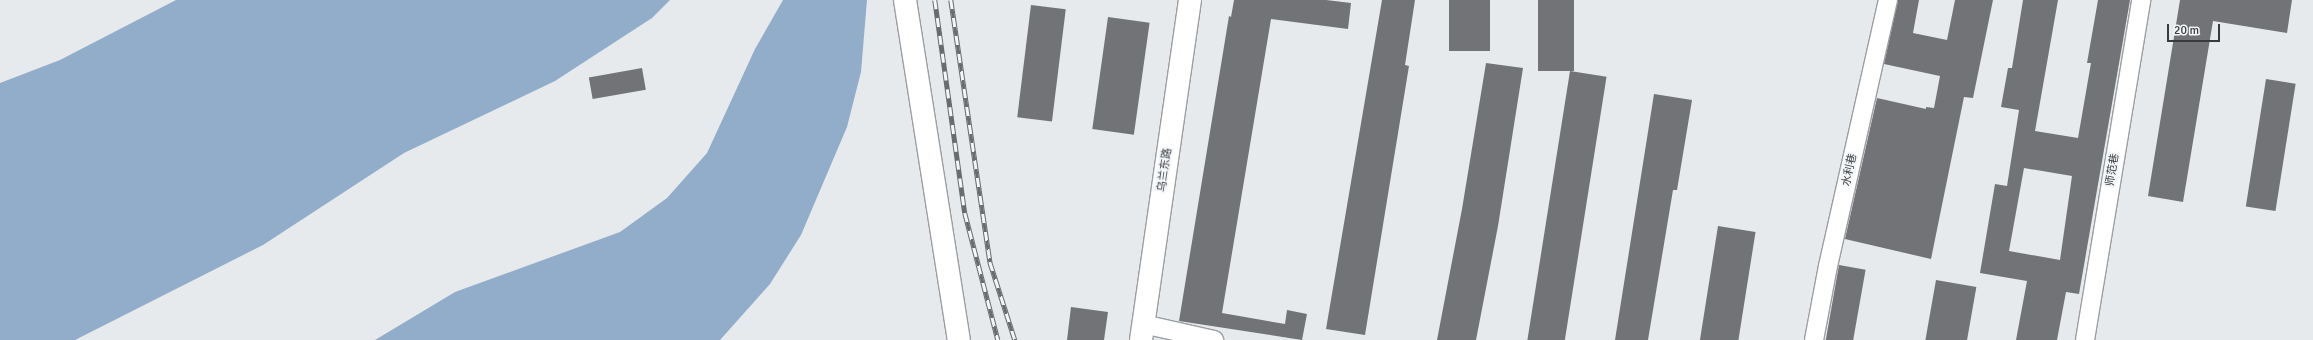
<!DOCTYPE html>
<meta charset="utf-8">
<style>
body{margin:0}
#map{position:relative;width:2313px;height:340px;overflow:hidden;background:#e7eaed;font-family:Signika,"Noto Sans SC",sans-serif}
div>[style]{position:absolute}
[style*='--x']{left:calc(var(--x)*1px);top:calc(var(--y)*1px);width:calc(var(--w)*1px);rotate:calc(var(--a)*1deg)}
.forest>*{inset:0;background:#92adca}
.building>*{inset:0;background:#717376;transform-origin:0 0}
.roads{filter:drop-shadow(1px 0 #9b9ea1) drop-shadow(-1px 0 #9b9ea1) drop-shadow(0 1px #9b9ea1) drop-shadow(0 -1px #9b9ea1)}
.minor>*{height:18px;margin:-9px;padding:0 9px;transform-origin:9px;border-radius:9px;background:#fff}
.major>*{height:22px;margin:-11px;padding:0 11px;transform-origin:11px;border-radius:11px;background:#fff}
.rail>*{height:4.5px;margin-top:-2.25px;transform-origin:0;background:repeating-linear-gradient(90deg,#f4f7fa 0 9px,#696b6c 0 18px);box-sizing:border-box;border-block:1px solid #696b6c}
span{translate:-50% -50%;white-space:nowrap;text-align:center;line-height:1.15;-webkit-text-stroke:4px #f4f7fa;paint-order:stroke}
.street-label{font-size:11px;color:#393a3b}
.scale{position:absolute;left:2167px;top:24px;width:53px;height:18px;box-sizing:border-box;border:2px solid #393a3b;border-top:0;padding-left:5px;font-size:12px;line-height:14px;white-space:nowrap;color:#393a3b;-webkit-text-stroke:3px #f4f7fa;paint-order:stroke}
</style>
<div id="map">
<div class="forest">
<div style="clip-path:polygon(176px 0,670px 0,652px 18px,555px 81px,404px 153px,263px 245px,75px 340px,0 340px,0 83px,60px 60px)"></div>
<div style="clip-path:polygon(783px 0,867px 0,861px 72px,847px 127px,801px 235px,770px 284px,720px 340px,375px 340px,455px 292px,620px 232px,667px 198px,707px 153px,755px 49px)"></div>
</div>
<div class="building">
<div style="clip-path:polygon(1234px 0,1326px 0,1351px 3px,1348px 29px,1271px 19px,1222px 313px,1285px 324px,1287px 310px,1307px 314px,1302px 340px,1179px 321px,1229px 16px,1231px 17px)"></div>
<div style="clip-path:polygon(1382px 0,1415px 0,1405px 65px,1409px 66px,1365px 335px,1326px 329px)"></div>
<div style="left:1449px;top:0;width:41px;height:51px"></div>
<div style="left:1538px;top:0;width:36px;height:71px"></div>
<div style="clip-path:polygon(1898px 0,1919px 0,1913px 33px,1947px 40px,1955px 0,1993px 0,1973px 98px,1964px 97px,1931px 259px,1845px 239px,1877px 98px,1926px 109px,1926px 107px,1934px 108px,1940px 76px,1884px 64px)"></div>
<div style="clip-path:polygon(evenodd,2023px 0,2058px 0,2035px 131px,2078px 138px,2091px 63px,2087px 63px,2098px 0,2130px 0,2079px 294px,2066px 292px,2057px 340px,2016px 340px,2027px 281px,1980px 273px,1995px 184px,2007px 186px,2019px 110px,2001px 107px,2008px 68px,2012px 68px,2023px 0,2024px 168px,2072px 176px,2060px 260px,2009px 251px,2024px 168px)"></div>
<div style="clip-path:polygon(2180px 0,2292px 0,2287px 33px,2213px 21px,2183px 202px,2148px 196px)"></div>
<div style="left:1031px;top:5px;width:35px;height:113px;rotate:7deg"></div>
<div style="left:1108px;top:17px;width:42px;height:113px;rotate:8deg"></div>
<div style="clip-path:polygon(1486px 63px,1523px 68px,1498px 226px,1476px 340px,1437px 340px,1462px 209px)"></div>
<div style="left:642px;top:68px;width:22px;height:54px;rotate:80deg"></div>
<div style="left:1570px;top:71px;width:37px;height:273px;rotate:9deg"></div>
<div style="left:2266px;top:79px;width:30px;height:129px;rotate:9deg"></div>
<div style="clip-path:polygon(1654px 94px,1692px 100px,1677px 190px,1673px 190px,1648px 340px,1615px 340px)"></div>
<div style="left:1718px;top:226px;width:38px;height:116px;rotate:9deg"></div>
<div style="left:1839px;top:265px;width:27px;height:76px;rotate:10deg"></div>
<div style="left:1936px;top:280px;width:41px;height:61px;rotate:10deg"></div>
<div style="clip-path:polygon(1071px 307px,1108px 312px,1104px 340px,1067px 340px)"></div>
</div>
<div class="roads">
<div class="minor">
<div style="--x:1143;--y:324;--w:73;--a:12.7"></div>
<div style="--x:1814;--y:340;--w:75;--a:-79.3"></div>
<div style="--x:1828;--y:266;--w:273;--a:-77.3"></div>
<div style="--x:2085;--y:340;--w:345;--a:-80.6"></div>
</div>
<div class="major">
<div style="--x:905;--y:0;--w:344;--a:81"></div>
<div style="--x:1141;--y:340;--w:344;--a:-81.8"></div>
</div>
</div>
<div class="rail">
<div style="--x:935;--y:0;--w:215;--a:82"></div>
<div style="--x:965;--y:213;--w:131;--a:75.4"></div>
<div style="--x:951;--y:0;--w:265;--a:81.5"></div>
<div style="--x:990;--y:262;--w:82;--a:72.2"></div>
</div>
<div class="street-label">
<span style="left:1165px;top:170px;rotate:-82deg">乌兰东路</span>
<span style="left:1850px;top:170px;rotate:-77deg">水利巷</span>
<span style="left:2113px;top:170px;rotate:-81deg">师范巷</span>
</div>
<div class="scale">20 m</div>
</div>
